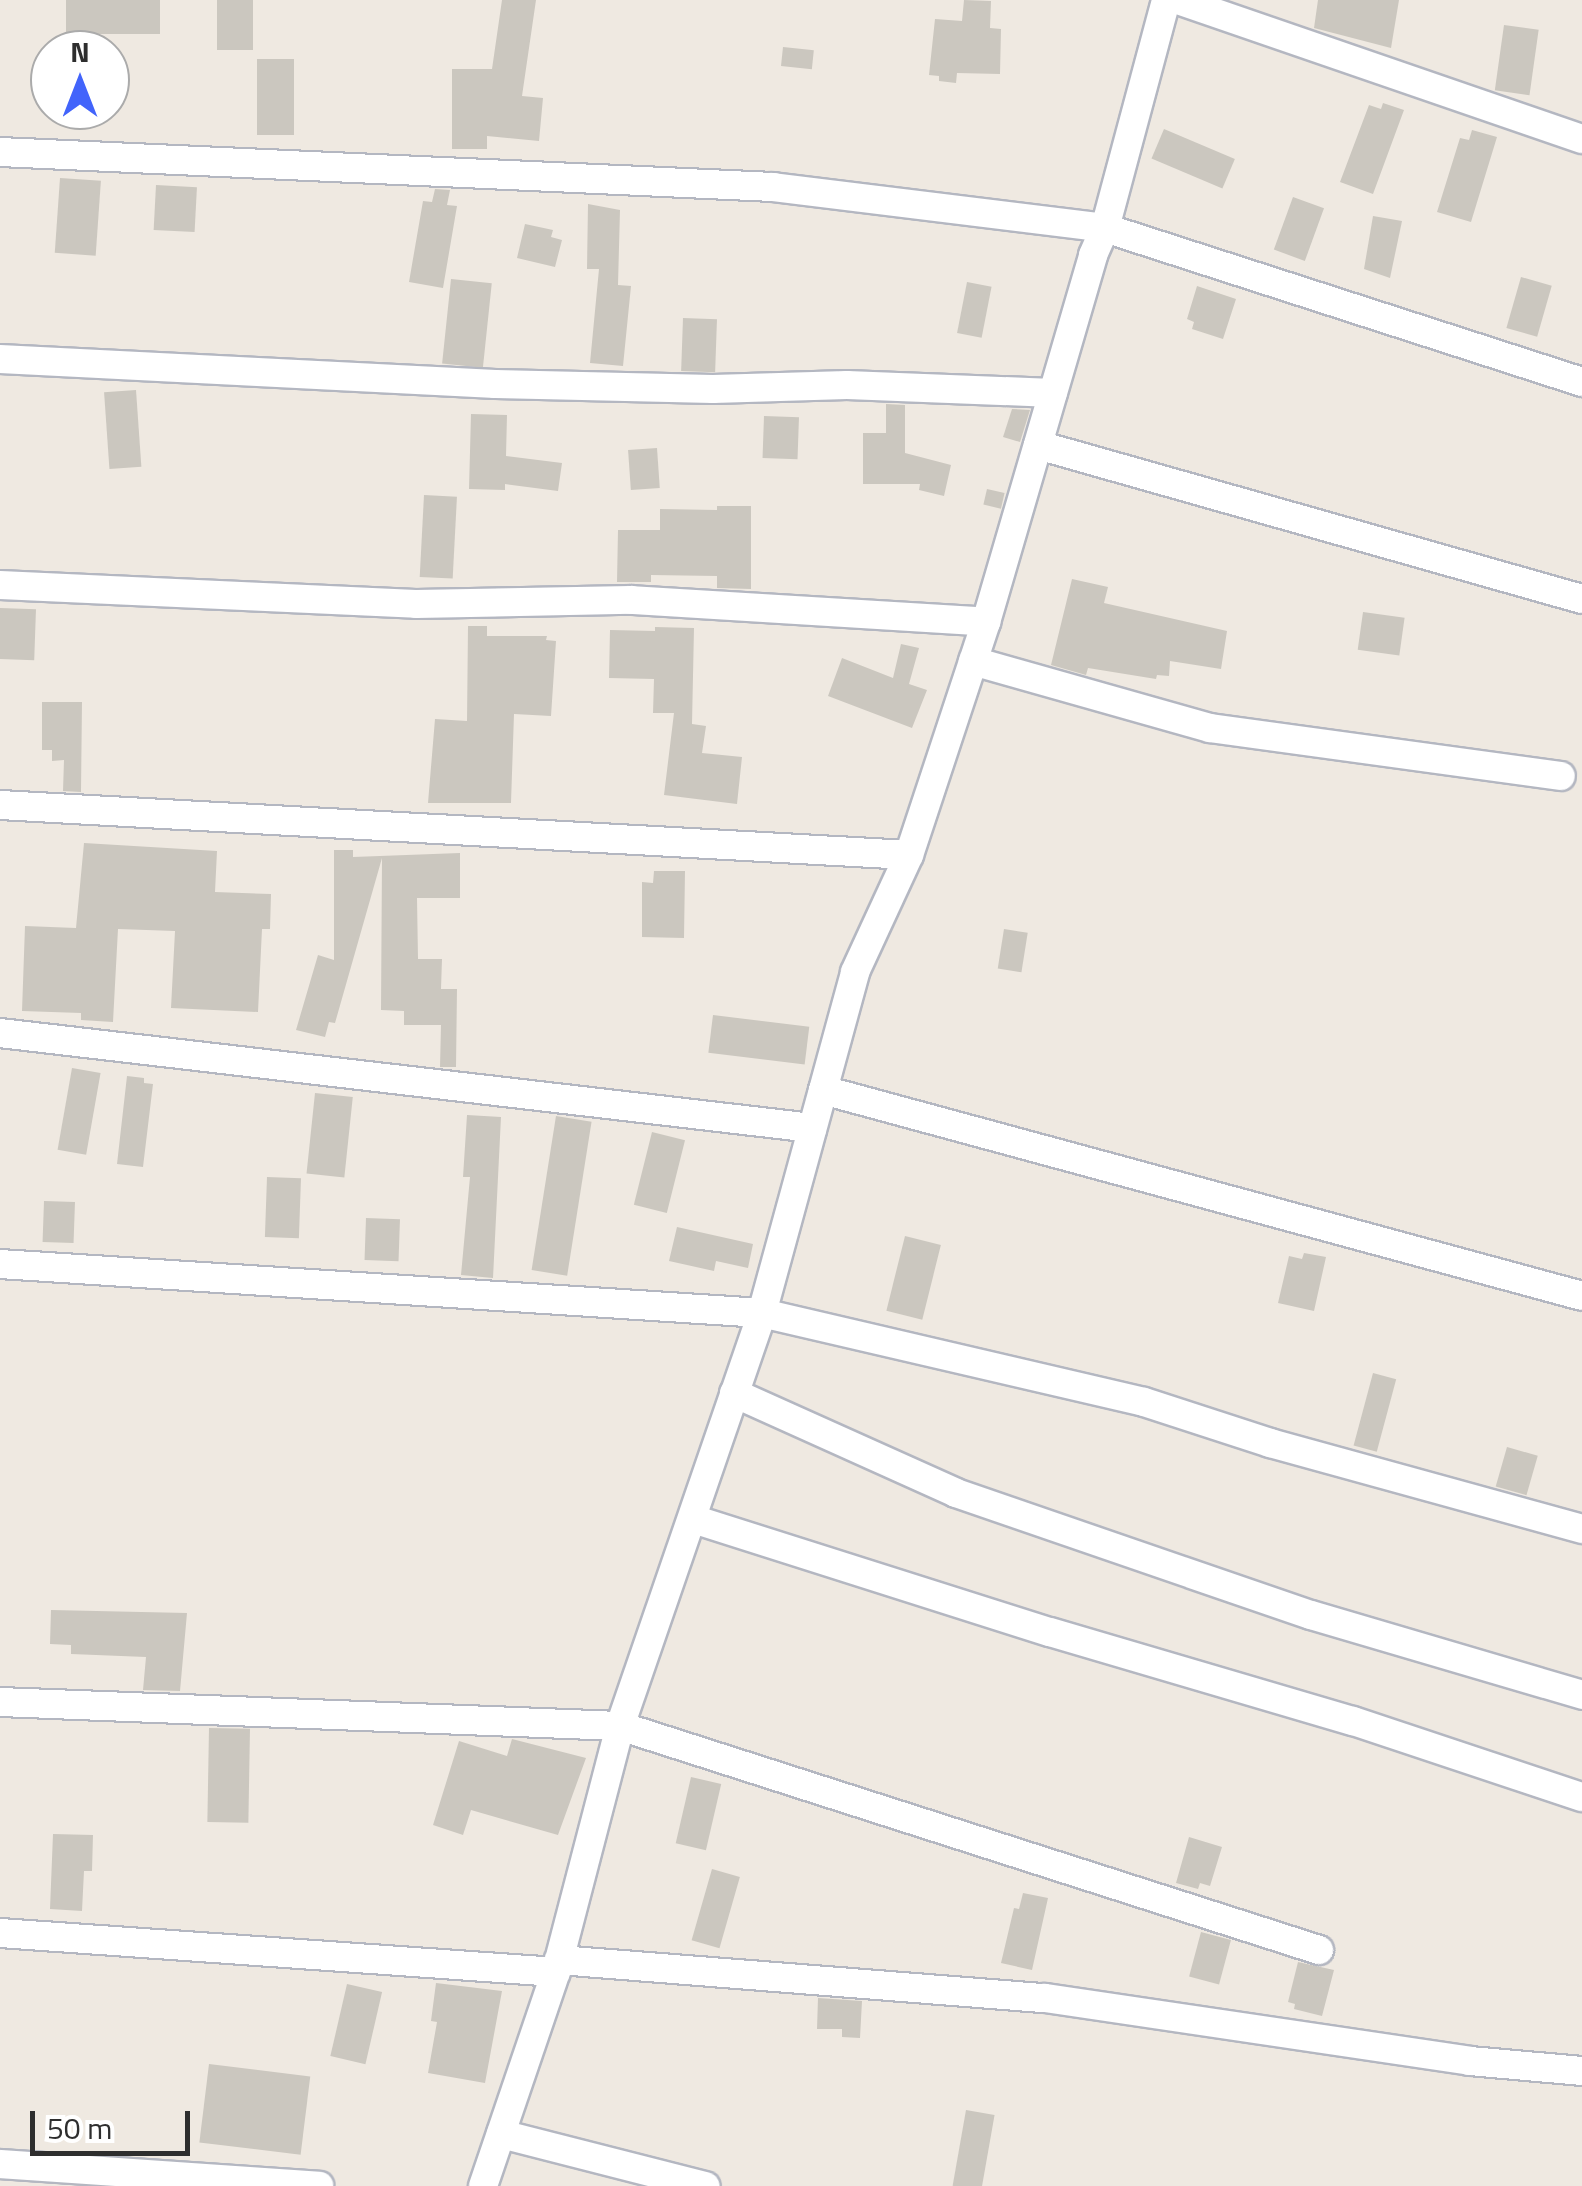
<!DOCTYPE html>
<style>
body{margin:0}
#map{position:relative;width:1582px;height:2186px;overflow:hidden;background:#efe9e1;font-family:"Titillium Web",sans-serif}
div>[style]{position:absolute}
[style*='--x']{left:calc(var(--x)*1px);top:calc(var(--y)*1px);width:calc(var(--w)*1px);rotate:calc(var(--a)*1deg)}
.building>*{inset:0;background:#cbc7bf;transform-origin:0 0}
.roads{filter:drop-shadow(2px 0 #b4b7c1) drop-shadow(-2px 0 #b4b7c1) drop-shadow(0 2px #b4b7c1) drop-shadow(0 -2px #b4b7c1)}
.minor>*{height:28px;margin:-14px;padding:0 14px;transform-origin:14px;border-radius:14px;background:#fff}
span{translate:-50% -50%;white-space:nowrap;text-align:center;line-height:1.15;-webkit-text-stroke:8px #fff;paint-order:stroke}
.north{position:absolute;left:30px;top:30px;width:100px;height:100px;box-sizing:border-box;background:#fff;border:2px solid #ababab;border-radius:50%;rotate:0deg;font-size:28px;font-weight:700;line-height:40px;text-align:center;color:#2e2e2e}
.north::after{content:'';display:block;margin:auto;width:35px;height:45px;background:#4264fb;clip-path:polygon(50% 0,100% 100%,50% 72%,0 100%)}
.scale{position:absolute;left:30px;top:2111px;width:160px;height:45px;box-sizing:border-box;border:5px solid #2e2e2e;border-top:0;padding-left:12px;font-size:30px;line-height:35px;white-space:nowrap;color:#2e2e2e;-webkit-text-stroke:8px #fff;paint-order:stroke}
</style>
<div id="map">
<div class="building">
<div style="left:66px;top:0;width:94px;height:34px"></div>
<div style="left:217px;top:0;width:36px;height:50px"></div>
<div style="clip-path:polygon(502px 0,536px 0,522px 96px,543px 98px,539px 141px,487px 136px,487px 149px,452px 149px,452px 69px,492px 69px)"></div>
<div style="clip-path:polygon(964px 0,991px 1px,990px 28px,1001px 29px,1000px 74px,957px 73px,956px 83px,939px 81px,939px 76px,929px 75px,935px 19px,962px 21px)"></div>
<div style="clip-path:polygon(1318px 0,1399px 0,1391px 48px,1314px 28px)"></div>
<div style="left:1504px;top:25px;width:35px;height:66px;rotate:8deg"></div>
<div style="left:783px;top:47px;width:31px;height:19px;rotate:6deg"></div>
<div style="left:257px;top:59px;width:37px;height:76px"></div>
<div style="clip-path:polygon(1383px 103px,1404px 110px,1373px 194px,1340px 182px,1369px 105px,1381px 109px)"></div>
<div style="left:1164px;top:129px;width:77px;height:32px;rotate:23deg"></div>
<div style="clip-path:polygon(1472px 130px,1497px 137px,1471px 222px,1437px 212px,1460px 138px,1469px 140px)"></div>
<div style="left:60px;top:178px;width:41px;height:75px;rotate:4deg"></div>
<div style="left:156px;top:185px;width:41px;height:45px;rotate:3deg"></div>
<div style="clip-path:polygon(435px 189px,450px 190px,447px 205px,457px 206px,443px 288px,409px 282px,423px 201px,432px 202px)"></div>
<div style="left:1293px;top:197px;width:33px;height:56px;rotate:20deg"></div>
<div style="clip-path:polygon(588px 204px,620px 210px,618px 285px,631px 286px,623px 366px,590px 363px,599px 269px,587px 269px)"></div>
<div style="clip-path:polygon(1373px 216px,1402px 221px,1390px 278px,1364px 269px)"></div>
<div style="clip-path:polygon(525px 224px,553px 230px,551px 237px,562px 240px,555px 267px,517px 258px)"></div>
<div style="left:1521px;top:277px;width:32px;height:53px;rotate:16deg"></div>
<div style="left:451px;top:279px;width:41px;height:85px;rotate:6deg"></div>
<div style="left:967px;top:282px;width:25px;height:52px;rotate:11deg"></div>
<div style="clip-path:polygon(1197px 286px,1236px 299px,1223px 339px,1192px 329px,1194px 322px,1187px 319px)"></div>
<div style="left:683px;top:318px;width:34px;height:53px;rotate:2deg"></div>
<div style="left:136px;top:390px;width:77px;height:32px;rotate:86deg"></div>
<div style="clip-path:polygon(886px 404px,905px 405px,905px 453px,951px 465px,944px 496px,919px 490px,920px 484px,863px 484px,863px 433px,886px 433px)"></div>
<div style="clip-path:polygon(1012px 409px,1030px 410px,1020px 442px,1003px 437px)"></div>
<div style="clip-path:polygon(471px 414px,507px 415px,506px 456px,562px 463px,558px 491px,505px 484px,505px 490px,469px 489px)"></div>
<div style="left:764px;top:416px;width:35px;height:42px;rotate:2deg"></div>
<div style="left:657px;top:448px;width:40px;height:29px;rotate:86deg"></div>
<div style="left:987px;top:489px;width:18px;height:16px;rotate:13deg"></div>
<div style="left:424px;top:495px;width:33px;height:82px;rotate:3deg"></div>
<div style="clip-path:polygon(717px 506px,751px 506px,751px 589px,717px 588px,717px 576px,651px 575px,651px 582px,617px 582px,618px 530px,660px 530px,660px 509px,717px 510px)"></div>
<div style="clip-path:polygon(1072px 579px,1108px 587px,1104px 603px,1227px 631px,1221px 669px,1170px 661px,1169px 676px,1157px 675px,1156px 679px,1088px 668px,1086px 675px,1051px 665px)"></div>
<div style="left:0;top:608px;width:36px;height:51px;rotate:2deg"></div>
<div style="left:1363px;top:612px;width:42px;height:38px;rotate:8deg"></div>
<div style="clip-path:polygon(468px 626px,487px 626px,487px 636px,547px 636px,546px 640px,556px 641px,551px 716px,514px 714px,511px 803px,428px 803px,435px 719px,467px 721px)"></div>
<div style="clip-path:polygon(655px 627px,694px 628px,692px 724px,706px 726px,702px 753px,742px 757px,737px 804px,664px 795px,674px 713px,653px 713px,654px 679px,609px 678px,610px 630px,655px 631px)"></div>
<div style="clip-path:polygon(901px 644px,919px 648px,909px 684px,927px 690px,912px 728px,828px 696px,842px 658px,893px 678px)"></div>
<div style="clip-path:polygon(42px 702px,82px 702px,81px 792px,63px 791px,64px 760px,52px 761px,52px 750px,42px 750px)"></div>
<div style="clip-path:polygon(84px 843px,217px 851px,215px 892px,271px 894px,270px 929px,262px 929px,258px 1012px,171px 1008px,175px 931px,118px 929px,113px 1022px,81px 1020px,81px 1013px,22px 1011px,25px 926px,76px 928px)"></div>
<div style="clip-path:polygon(334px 850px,353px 850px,353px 857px,460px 853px,460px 898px,417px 898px,418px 959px,442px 959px,441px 989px,457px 989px,456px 1067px,440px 1067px,441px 1025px,404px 1025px,404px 1011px,381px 1010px,382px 858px,335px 1023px,329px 1022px,325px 1037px,296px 1030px,318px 955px,334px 960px)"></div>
<div style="clip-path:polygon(654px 871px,685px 871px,684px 938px,642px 937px,642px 882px,653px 883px)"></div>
<div style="left:1004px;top:929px;width:24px;height:40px;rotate:9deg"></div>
<div style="left:713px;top:1015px;width:97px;height:38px;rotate:7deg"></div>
<div style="left:72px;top:1068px;width:29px;height:83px;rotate:10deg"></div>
<div style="clip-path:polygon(127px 1076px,144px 1078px,144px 1083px,153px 1084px,143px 1167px,117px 1164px)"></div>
<div style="left:315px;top:1093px;width:38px;height:81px;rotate:6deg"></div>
<div style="clip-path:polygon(467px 1115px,501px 1117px,493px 1278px,461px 1275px,470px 1177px,463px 1177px)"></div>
<div style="left:556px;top:1116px;width:36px;height:156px;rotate:9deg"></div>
<div style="left:652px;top:1132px;width:34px;height:75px;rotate:14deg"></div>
<div style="left:267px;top:1177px;width:34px;height:60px;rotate:2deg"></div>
<div style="left:44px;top:1201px;width:31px;height:41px;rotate:2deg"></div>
<div style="left:366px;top:1218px;width:34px;height:42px;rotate:2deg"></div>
<div style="clip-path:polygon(677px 1227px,753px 1244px,748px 1268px,716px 1261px,714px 1271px,669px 1261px)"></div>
<div style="left:905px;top:1236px;width:37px;height:77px;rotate:14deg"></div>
<div style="clip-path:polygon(1304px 1253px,1326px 1257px,1314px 1311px,1278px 1303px,1289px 1256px,1302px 1259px)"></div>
<div style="left:1373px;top:1373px;width:24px;height:75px;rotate:15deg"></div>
<div style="left:1507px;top:1447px;width:32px;height:41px;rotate:16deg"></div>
<div style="clip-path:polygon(51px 1610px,187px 1613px,180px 1691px,143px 1690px,146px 1657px,71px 1654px,71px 1645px,50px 1644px)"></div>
<div style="left:209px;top:1728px;width:41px;height:94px;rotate:1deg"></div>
<div style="clip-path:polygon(512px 1739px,586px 1758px,558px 1835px,471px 1810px,463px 1835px,433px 1825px,459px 1741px,507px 1756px)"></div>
<div style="left:691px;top:1777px;width:31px;height:68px;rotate:13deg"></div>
<div style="clip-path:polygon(53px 1834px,93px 1835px,92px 1871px,84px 1871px,82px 1911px,50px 1909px)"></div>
<div style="clip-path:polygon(1189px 1837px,1222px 1847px,1210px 1886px,1200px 1883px,1198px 1889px,1176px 1883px)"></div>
<div style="left:712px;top:1869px;width:29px;height:74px;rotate:16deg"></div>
<div style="clip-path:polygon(1023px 1893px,1048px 1898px,1032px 1970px,1001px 1963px,1014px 1908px,1019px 1909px)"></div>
<div style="left:1201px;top:1932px;width:31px;height:46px;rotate:15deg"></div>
<div style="clip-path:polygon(1298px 1962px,1334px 1970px,1322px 2016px,1294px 2009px,1295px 2004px,1288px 2002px)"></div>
<div style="clip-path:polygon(436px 1983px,502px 1991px,485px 2083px,428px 2073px,437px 2022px,431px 2021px)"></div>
<div style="left:347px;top:1984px;width:36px;height:74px;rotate:13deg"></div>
<div style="clip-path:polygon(818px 1998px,862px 2001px,860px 2038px,842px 2037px,842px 2029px,817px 2029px)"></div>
<div style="left:209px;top:2064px;width:102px;height:79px;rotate:7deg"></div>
<div style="left:966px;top:2110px;width:29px;height:77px;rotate:10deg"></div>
</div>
<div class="roads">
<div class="minor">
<div style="--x:1178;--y:0;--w:427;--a:19"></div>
<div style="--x:0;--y:152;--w:774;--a:2.59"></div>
<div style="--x:773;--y:187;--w:335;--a:7"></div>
<div style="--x:1105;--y:228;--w:501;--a:17.89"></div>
<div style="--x:0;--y:359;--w:496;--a:2.9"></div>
<div style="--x:495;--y:384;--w:218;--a:1.3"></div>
<div style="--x:713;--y:389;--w:134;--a:-1.7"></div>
<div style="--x:847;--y:385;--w:206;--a:2.2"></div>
<div style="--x:1038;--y:445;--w:565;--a:15.81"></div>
<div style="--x:0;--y:585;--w:416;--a:2.6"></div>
<div style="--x:416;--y:604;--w:215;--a:-1.1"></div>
<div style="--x:631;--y:600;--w:356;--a:3.5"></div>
<div style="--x:973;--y:661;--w:246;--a:15.8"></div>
<div style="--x:1210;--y:728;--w:354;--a:7.8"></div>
<div style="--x:0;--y:805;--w:910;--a:3.15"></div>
<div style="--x:0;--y:1033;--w:818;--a:6.67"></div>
<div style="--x:823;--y:1090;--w:786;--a:15.18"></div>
<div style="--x:0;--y:1264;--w:764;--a:3.68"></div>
<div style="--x:762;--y:1313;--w:392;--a:13.1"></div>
<div style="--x:1144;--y:1402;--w:133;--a:18"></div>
<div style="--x:1270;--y:1443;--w:324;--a:15.4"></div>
<div style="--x:734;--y:1393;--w:243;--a:24.2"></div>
<div style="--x:956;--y:1493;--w:375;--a:19"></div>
<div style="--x:1311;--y:1615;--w:283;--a:16.4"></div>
<div style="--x:693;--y:1519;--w:374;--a:17.6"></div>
<div style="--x:1050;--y:1632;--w:316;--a:16.4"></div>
<div style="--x:1353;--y:1721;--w:241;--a:18.4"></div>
<div style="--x:0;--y:1702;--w:620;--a:2.22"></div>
<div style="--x:620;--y:1726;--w:734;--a:17.77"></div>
<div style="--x:0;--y:1933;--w:557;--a:4.01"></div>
<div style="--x:559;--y:1960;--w:487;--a:4.5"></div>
<div style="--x:1045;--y:1998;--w:430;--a:8.4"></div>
<div style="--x:1470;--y:2061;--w:112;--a:5.1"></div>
<div style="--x:501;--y:2134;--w:211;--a:14.3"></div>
<div style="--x:0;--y:2164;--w:320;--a:3.9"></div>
<div style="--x:483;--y:2186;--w:226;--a:-71.2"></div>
<div style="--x:556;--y:1972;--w:254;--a:-75.4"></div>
<div style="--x:620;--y:1726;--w:437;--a:-71"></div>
<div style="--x:762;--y:1313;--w:353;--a:-74.7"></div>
<div style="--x:855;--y:972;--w:129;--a:-65.2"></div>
<div style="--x:909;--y:855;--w:245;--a:-71.7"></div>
<div style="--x:986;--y:622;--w:382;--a:-73.7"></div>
<div style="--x:1093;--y:255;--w:30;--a:-66"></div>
<div style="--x:1105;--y:228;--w:236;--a:-75"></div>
</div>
</div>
<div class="north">N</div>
<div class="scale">50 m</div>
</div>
